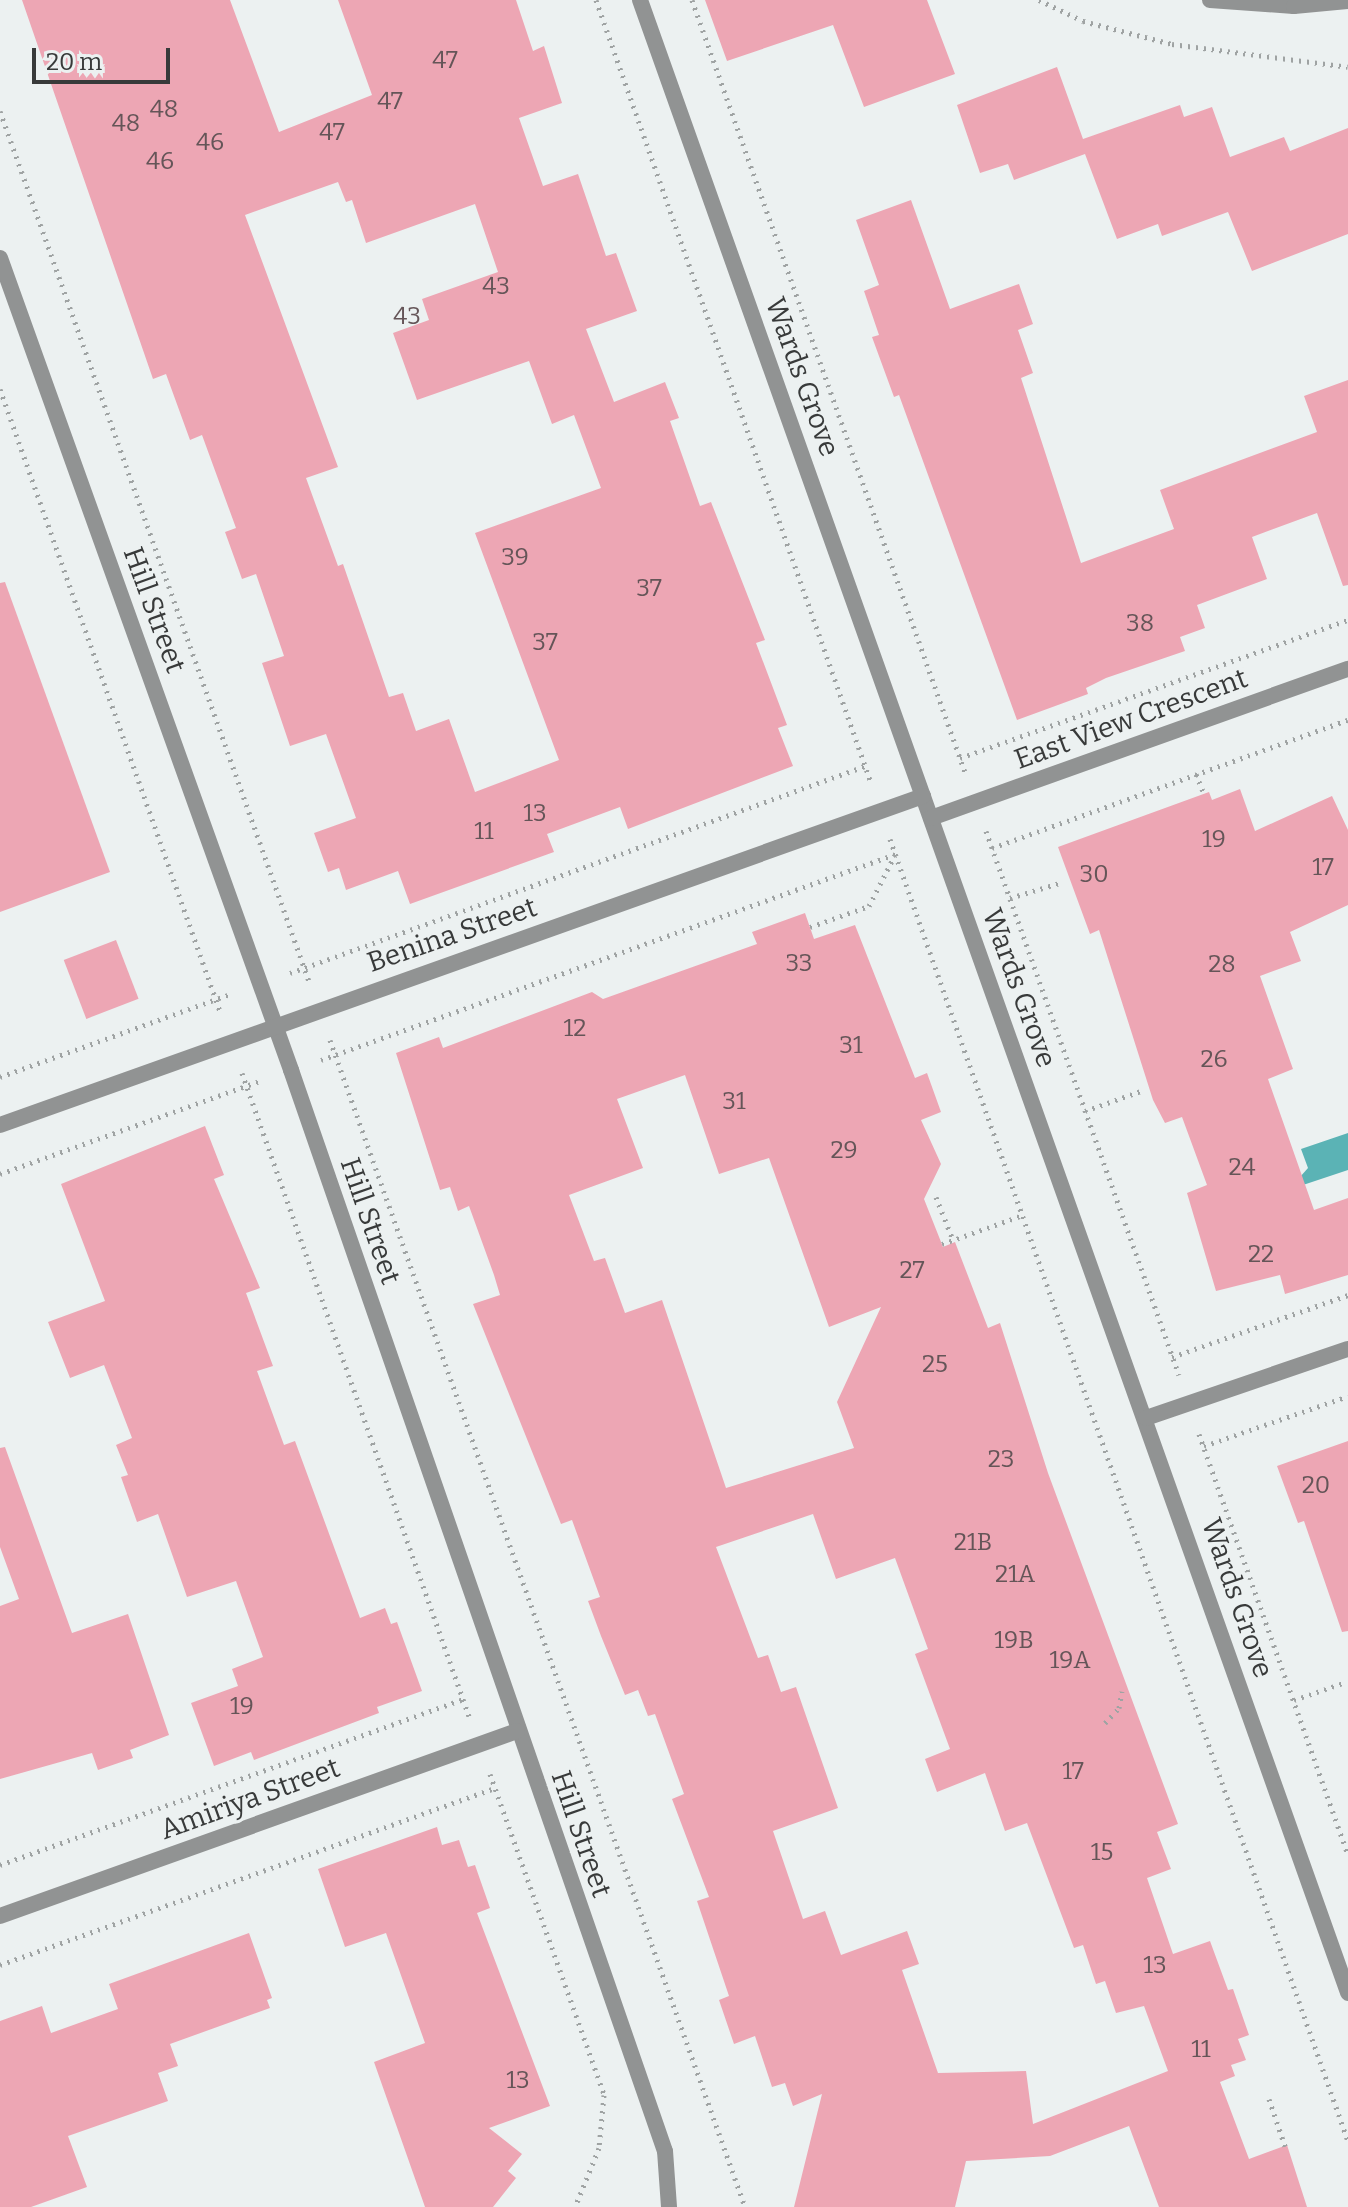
<!DOCTYPE html>
<style>
body{margin:0}
#map{position:relative;width:1348px;height:2207px;overflow:hidden;background:#ecf1f1;font-family:Bitter,serif}
div>[style]{position:absolute}
[style*='--x']{left:calc(var(--x)*1px);top:calc(var(--y)*1px);width:calc(var(--w)*1px);rotate:calc(var(--a)*1deg)}
.water>*{inset:0;background:#5bb3b5}
.building>*{inset:0;background:#eda6b4;transform-origin:0 0}
.path>*{height:5px;margin-top:-2.5px;transform-origin:0;background:repeating-linear-gradient(90deg,#9fa3a3 0 2px,transparent 0 8px)}
.minor>*{height:16px;margin:-8px;padding:0 8px;transform-origin:8px;border-radius:8px;background:#919393}
.tertiary>*{height:16px;margin:-8px;padding:0 8px;transform-origin:8px;border-radius:8px;background:#919393}
span{translate:-50% -50%;white-space:nowrap;text-align:center;line-height:1.15;-webkit-text-stroke:6px #ecf1f1;paint-order:stroke}
.number-label{font-size:24px;color:#655558}
.number-label span{-webkit-text-stroke-width:0}
.street-label{font-size:28px;color:#383a3a}
.scale{position:absolute;left:32px;top:48px;width:138px;height:36px;box-sizing:border-box;border:4px solid #383a3a;border-top:0;padding-left:10px;font-size:24px;line-height:28px;white-space:nowrap;color:#383a3a;-webkit-text-stroke:6px #ecf1f1;paint-order:stroke}
</style>
<div id="map">
<div class="water">
<div style="clip-path:polygon(1348px 1133px,1348px 1170px,1303px 1185px,1300px 1177px,1308px 1168px,1301px 1149px)"></div>
</div>
<div class="building">
<div style="clip-path:polygon(evenodd,22px 0,230px 0,279px 132px,372px 95px,338px 0,516px 0,533px 51px,544px 46px,562px 103px,519px 118px,543px 186px,578px 174px,606px 256px,616px 253px,637px 311px,586px 329px,614px 402px,665px 382px,679px 418px,670px 421px,700px 506px,711px 502px,765px 640px,756px 643px,787px 725px,778px 728px,793px 766px,628px 829px,620px 807px,547px 834px,554px 852px,410px 904px,398px 871px,346px 890px,339px 868px,328px 872px,314px 833px,356px 818px,326px 734px,290px 746px,262px 663px,284px 656px,256px 574px,242px 579px,225px 532px,236px 528px,202px 435px,190px 440px,166px 374px,153px 379px,22px 0,338px 182px,346px 202px,352px 200px,366px 243px,475px 204px,498px 272px,422px 299px,429px 320px,393px 333px,417px 400px,529px 361px,552px 424px,574px 415px,601px 488px,475px 533px,559px 760px,475px 792px,449px 719px,416px 731px,403px 693px,389px 697px,343px 564px,338px 566px,306px 478px,338px 467px,245px 215px,338px 182px)"></div>
<div style="clip-path:polygon(705px 0,927px 0,955px 74px,864px 107px,833px 25px,727px 61px)"></div>
<div style="clip-path:polygon(1057px 67px,1083px 139px,1180px 105px,1184px 117px,1212px 107px,1230px 157px,1284px 137px,1290px 151px,1348px 128px,1348px 234px,1252px 271px,1228px 212px,1162px 236px,1158px 224px,1117px 239px,1085px 154px,1014px 180px,1008px 164px,980px 173px,957px 105px)"></div>
<div style="clip-path:polygon(911px 200px,950px 309px,1019px 284px,1033px 324px,1018px 330px,1033px 373px,1021px 378px,1081px 563px,1174px 529px,1160px 490px,1317px 432px,1304px 396px,1348px 380px,1348px 585px,1343px 586px,1317px 513px,1252px 537px,1267px 579px,1197px 605px,1205px 628px,1180px 637px,1185px 651px,1106px 678px,1086px 688px,1088px 694px,1017px 720px,899px 395px,894px 397px,872px 337px,879px 335px,864px 291px,879px 285px,856px 220px)"></div>
<div style="clip-path:polygon(5px 582px,110px 872px,0 912px,0 583px)"></div>
<div style="clip-path:polygon(1240px 789px,1255px 831px,1332px 796px,1348px 830px,1348px 905px,1290px 932px,1301px 961px,1260px 976px,1293px 1069px,1268px 1079px,1314px 1210px,1348px 1198px,1348px 1275px,1285px 1294px,1280px 1275px,1216px 1291px,1187px 1193px,1207px 1185px,1182px 1117px,1165px 1123px,1153px 1100px,1099px 930px,1090px 934px,1058px 847px,1209px 792px,1212px 800px)"></div>
<div style="clip-path:polygon(evenodd,805px 913px,814px 939px,855px 925px,915px 1078px,927px 1073px,941px 1112px,921px 1120px,941px 1164px,924px 1199px,943px 1247px,955px 1242px,988px 1328px,1000px 1323px,1048px 1473px,1178px 1824px,1157px 1832px,1171px 1869px,1147px 1878px,1173px 1954px,1210px 1941px,1228px 1990px,1233px 1989px,1249px 2035px,1238px 2039px,1246px 2060px,1231px 2065px,1235px 2076px,1220px 2082px,1249px 2159px,1287px 2145px,1307px 2207px,1159px 2207px,1129px 2126px,1050px 2156px,966px 2161px,955px 2207px,794px 2207px,822px 2094px,793px 2106px,785px 2083px,772px 2087px,755px 2036px,734px 2044px,719px 2000px,729px 1996px,697px 1901px,709px 1897px,672px 1799px,684px 1794px,655px 1714px,648px 1716px,638px 1690px,625px 1695px,601px 1636px,588px 1601px,600px 1597px,572px 1520px,561px 1524px,473px 1304px,500px 1295px,494px 1275px,469px 1206px,458px 1211px,450px 1187px,440px 1190px,396px 1053px,439px 1037px,443px 1048px,592px 992px,603px 999px,757px 944px,752px 932px,805px 913px,685px 1075px,719px 1174px,769px 1158px,829px 1327px,881px 1307px,837px 1402px,854px 1448px,726px 1488px,662px 1300px,625px 1313px,605px 1258px,594px 1261px,569px 1195px,643px 1168px,617px 1099px,685px 1075px,805px 913px,813px 1514px,836px 1579px,895px 1558px,928px 1649px,915px 1654px,950px 1749px,925px 1759px,937px 1792px,985px 1773px,1005px 1831px,1027px 1823px,1074px 1948px,1083px 1945px,1096px 1984px,1105px 1981px,1116px 2013px,1144px 2006px,1168px 2071px,1033px 2124px,1026px 2071px,938px 2073px,902px 1970px,919px 1964px,907px 1931px,841px 1955px,825px 1911px,803px 1919px,773px 1831px,838px 1808px,796px 1687px,781px 1692px,768px 1655px,758px 1658px,716px 1547px,813px 1514px)"></div>
<div style="left:116px;top:940px;width:63px;height:56px;rotate:69deg"></div>
<div style="clip-path:polygon(205px 1126px,224px 1175px,214px 1179px,260px 1288px,246px 1293px,273px 1366px,257px 1371px,284px 1445px,295px 1441px,360px 1618px,385px 1608px,391px 1624px,397px 1622px,422px 1691px,377px 1707px,379px 1713px,254px 1760px,251px 1752px,214px 1766px,191px 1703px,238px 1686px,232px 1669px,263px 1657px,236px 1581px,187px 1597px,158px 1514px,137px 1522px,121px 1477px,128px 1475px,116px 1445px,132px 1438px,104px 1365px,70px 1378px,48px 1322px,105px 1301px,61px 1184px)"></div>
<div style="clip-path:polygon(1348px 1441px,1348px 1631px,1342px 1632px,1304px 1521px,1298px 1523px,1277px 1466px)"></div>
<div style="clip-path:polygon(5px 1447px,72px 1633px,128px 1614px,169px 1735px,130px 1750px,133px 1758px,98px 1770px,92px 1753px,0 1779px,0 1606px,19px 1599px,0 1547px,0 1448px)"></div>
<div style="clip-path:polygon(437px 1827px,442px 1845px,459px 1840px,468px 1867px,475px 1865px,490px 1908px,477px 1913px,550px 2106px,489px 2128px,522px 2154px,508px 2171px,516px 2178px,493px 2207px,425px 2207px,374px 2062px,425px 2043px,386px 1933px,345px 1947px,318px 1869px)"></div>
<div style="clip-path:polygon(249px 1933px,272px 1998px,267px 2000px,270px 2008px,170px 2044px,178px 2066px,158px 2073px,168px 2101px,68px 2136px,87px 2187px,31px 2207px,0 2207px,0 2021px,42px 2006px,51px 2033px,118px 2009px,109px 1984px)"></div>
</div>
<div class="path">
<div style="--x:596;--y:0;--w:827;--a:70.64"></div>
<div style="--x:692;--y:0;--w:819;--a:70.53"></div>
<div style="--x:1039;--y:0;--w:49;--a:25.5"></div>
<div style="--x:1083;--y:21;--w:92;--a:14.5"></div>
<div style="--x:1172;--y:44;--w:177;--a:7.4"></div>
<div style="--x:0;--y:111;--w:923;--a:70.45"></div>
<div style="--x:0;--y:389;--w:663;--a:70.53"></div>
<div style="--x:960;--y:758;--w:412;--a:-19.6"></div>
<div style="--x:1196;--y:774;--w:22;--a:68"></div>
<div style="--x:986;--y:831;--w:577;--a:70.47"></div>
<div style="--x:890;--y:839;--w:1380;--a:70.62"></div>
<div style="--x:992;--y:848;--w:378;--a:-19.8"></div>
<div style="--x:1010;--y:898;--w:55;--a:-16.8"></div>
<div style="--x:810;--y:927;--w:63;--a:-19.6"></div>
<div style="--x:869;--y:906;--w:57;--a:-63"></div>
<div style="--x:290;--y:973;--w:611;--a:-19.8"></div>
<div style="--x:330;--y:1040;--w:1239;--a:70.42"></div>
<div style="--x:321;--y:1060;--w:611;--a:-19.71"></div>
<div style="--x:242;--y:1073;--w:682;--a:70.56"></div>
<div style="--x:0;--y:1077;--w:245;--a:-19.8"></div>
<div style="--x:1085;--y:1111;--w:59;--a:-19.7"></div>
<div style="--x:0;--y:1174;--w:279;--a:-19.7"></div>
<div style="--x:936;--y:1197;--w:46;--a:68.4"></div>
<div style="--x:942;--y:1244;--w:86;--a:-19.7"></div>
<div style="--x:1172;--y:1357;--w:187;--a:-19.4"></div>
<div style="--x:1199;--y:1434;--w:446;--a:70.5"></div>
<div style="--x:1204;--y:1446;--w:152;--a:-19.1"></div>
<div style="--x:1294;--y:1700;--w:55;--a:-19.1"></div>
<div style="--x:1105;--y:1723;--w:21;--a:-47"></div>
<div style="--x:1119;--y:1708;--w:17;--a:-80"></div>
<div style="--x:490;--y:1774;--w:341;--a:70.4"></div>
<div style="--x:604;--y:2095;--w:53;--a:95.4"></div>
<div style="--x:599;--y:2148;--w:64;--a:112.1"></div>
<div style="--x:0;--y:1865;--w:492;--a:-19.7"></div>
<div style="--x:0;--y:1965;--w:526;--a:-19.68"></div>
<div style="--x:1269;--y:2099;--w:50;--a:71.2"></div>
</div>
<div class="minor">
<div style="--x:640;--y:0;--w:2115;--a:70.44"></div>
<div style="--x:0;--y:258;--w:863;--a:70.28"></div>
<div style="--x:291;--y:1070;--w:1144;--a:70.92"></div>
<div style="--x:665;--y:2151;--w:56;--a:85.9"></div>
<div style="--x:931;--y:818;--w:443;--a:-19.7"></div>
<div style="--x:0;--y:1125;--w:980;--a:-19.62"></div>
<div style="--x:1146;--y:1418;--w:213;--a:-18.9"></div>
<div style="--x:0;--y:1916;--w:549;--a:-19.69"></div>
</div>
<div class="tertiary">
<div style="--x:1210;--y:0;--w:84;--a:4.1"></div>
<div style="--x:1294;--y:6;--w:54;--a:-5.3"></div>
</div>
<div class="number-label">
<span style="left:445px;top:61px">47</span>
<span style="left:390px;top:102px">47</span>
<span style="left:164px;top:110px">48</span>
<span style="left:126px;top:124px">48</span>
<span style="left:332px;top:133px">47</span>
<span style="left:210px;top:143px">46</span>
<span style="left:160px;top:162px">46</span>
<span style="left:496px;top:287px">43</span>
<span style="left:407px;top:317px">43</span>
<span style="left:515px;top:558px">39</span>
<span style="left:649px;top:589px">37</span>
<span style="left:1140px;top:624px">38</span>
<span style="left:545px;top:643px">37</span>
<span style="left:535px;top:814px">13</span>
<span style="left:484px;top:832px">11</span>
<span style="left:1214px;top:840px">19</span>
<span style="left:1323px;top:868px">17</span>
<span style="left:1094px;top:875px">30</span>
<span style="left:799px;top:964px">33</span>
<span style="left:1222px;top:965px">28</span>
<span style="left:575px;top:1029px">12</span>
<span style="left:851px;top:1046px">31</span>
<span style="left:1214px;top:1060px">26</span>
<span style="left:734px;top:1102px">31</span>
<span style="left:844px;top:1151px">29</span>
<span style="left:1242px;top:1168px">24</span>
<span style="left:1261px;top:1255px">22</span>
<span style="left:912px;top:1271px">27</span>
<span style="left:935px;top:1365px">25</span>
<span style="left:1001px;top:1460px">23</span>
<span style="left:1316px;top:1486px">20</span>
<span style="left:973px;top:1543px">21B</span>
<span style="left:1015px;top:1575px">21A</span>
<span style="left:1014px;top:1641px">19B</span>
<span style="left:1070px;top:1661px">19A</span>
<span style="left:242px;top:1707px">19</span>
<span style="left:1073px;top:1772px">17</span>
<span style="left:1102px;top:1853px">15</span>
<span style="left:1155px;top:1966px">13</span>
<span style="left:1201px;top:2050px">11</span>
<span style="left:518px;top:2081px">13</span>
</div>
<div class="street-label">
<span style="left:802px;top:377px;rotate:70deg">Wards Grove</span>
<span style="left:154px;top:610px;rotate:70deg">Hill Street</span>
<span style="left:1131px;top:719px;rotate:-20deg">East View Crescent</span>
<span style="left:452px;top:935px;rotate:-19deg">Benina Street</span>
<span style="left:1019px;top:988px;rotate:70deg">Wards Grove</span>
<span style="left:370px;top:1221px;rotate:71deg">Hill Street</span>
<span style="left:1237px;top:1598px;rotate:71deg">Wards Grove</span>
<span style="left:250px;top:1799px;rotate:-20deg">Amiriya Street</span>
<span style="left:581px;top:1834px;rotate:71deg">Hill Street</span>
</div>
<div class="scale">20 m</div>
</div>
